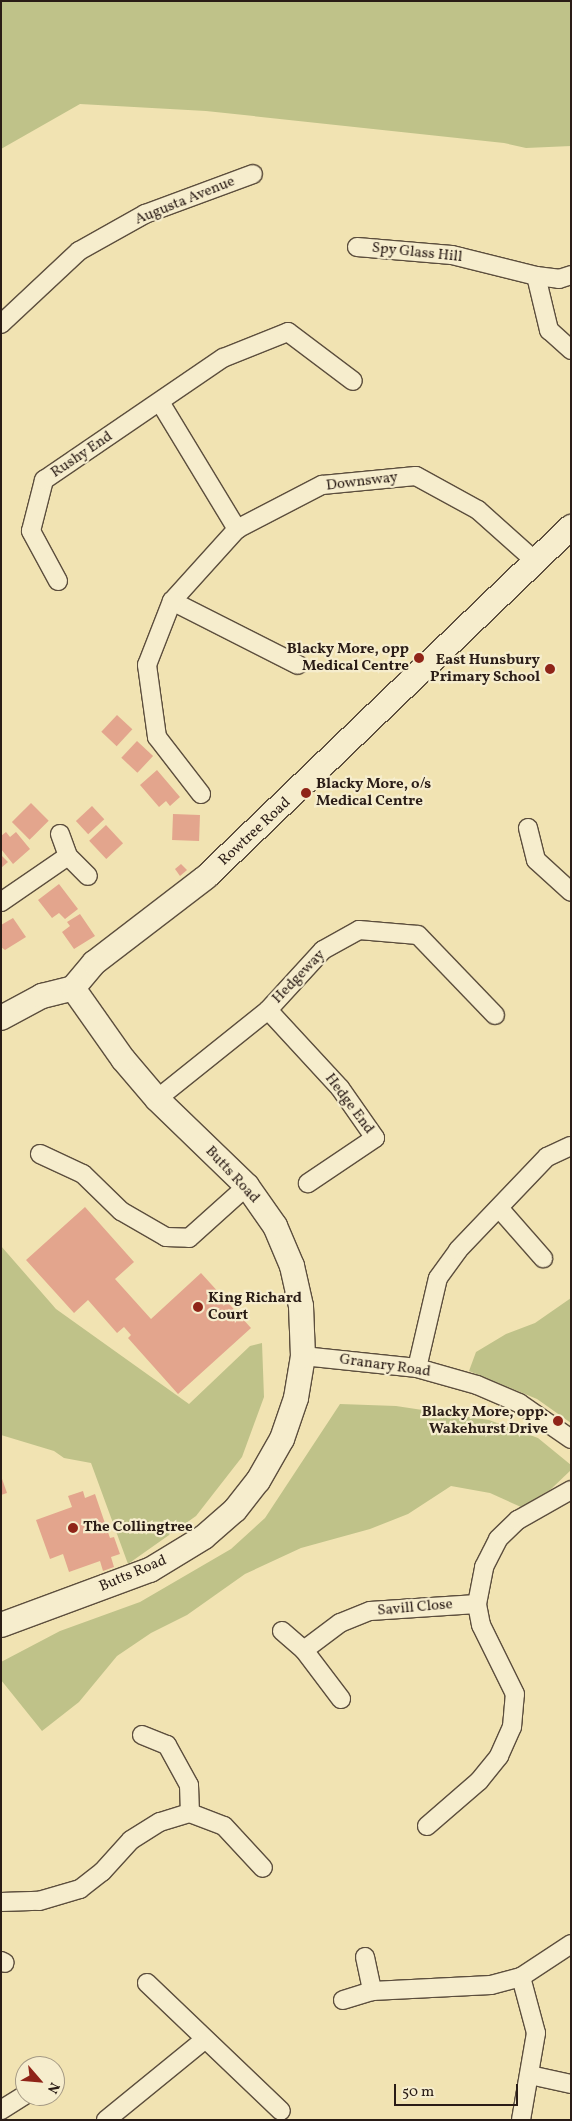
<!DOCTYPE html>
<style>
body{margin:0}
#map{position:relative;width:572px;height:2121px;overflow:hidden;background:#f1e3b2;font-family:Vollkorn,serif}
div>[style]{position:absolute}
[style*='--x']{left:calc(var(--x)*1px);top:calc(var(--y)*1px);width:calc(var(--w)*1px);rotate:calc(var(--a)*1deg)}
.green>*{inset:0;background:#bfc289}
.building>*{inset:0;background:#e3a58d;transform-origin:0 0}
.roads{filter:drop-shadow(1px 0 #5c4e3d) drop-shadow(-1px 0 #5c4e3d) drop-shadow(0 1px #5c4e3d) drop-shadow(0 -1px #5c4e3d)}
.street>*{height:18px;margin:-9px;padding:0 9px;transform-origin:9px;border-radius:9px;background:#f6edcd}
.secondary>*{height:24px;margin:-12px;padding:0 12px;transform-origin:12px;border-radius:12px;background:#f6edcd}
.dots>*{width:14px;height:14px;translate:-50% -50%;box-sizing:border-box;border:2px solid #f6edcd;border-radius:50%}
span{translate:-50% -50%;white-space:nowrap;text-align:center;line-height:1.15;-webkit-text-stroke:4.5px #f6edcd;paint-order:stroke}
.street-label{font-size:15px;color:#2a1c16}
.poi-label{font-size:15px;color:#2a1c16;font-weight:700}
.right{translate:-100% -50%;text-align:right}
.left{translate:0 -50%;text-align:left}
.frame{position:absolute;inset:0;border:2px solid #2a1c16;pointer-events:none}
.north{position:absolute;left:15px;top:2056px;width:50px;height:50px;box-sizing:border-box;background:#f6edcd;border:1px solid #a49984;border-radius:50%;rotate:117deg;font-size:14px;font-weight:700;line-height:20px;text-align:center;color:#2a1c16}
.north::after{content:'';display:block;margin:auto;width:18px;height:22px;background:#8f2418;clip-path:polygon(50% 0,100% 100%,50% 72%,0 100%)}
.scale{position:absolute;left:394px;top:2084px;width:124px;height:22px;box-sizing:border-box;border:2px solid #2a1c16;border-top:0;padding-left:6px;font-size:15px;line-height:18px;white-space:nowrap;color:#2a1c16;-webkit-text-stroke:4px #f6edcd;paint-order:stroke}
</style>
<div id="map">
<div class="green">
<div style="clip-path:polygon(1px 1px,571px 1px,571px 146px,526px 148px,504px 143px,206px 111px,80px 104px,1px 149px)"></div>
<div style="clip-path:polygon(1px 1246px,56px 1309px,189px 1404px,250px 1346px,262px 1343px,264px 1397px,242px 1457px,196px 1516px,128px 1564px,91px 1463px,64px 1458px,54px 1451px,1px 1435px)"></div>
<div style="clip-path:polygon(571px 1298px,571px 1423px,537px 1399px,469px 1371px,476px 1352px,506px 1334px,535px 1323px)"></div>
<div style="clip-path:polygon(340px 1404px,396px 1406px,489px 1420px,538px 1438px,571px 1465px,571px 1470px,550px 1490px,521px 1507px,490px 1493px,451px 1486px,408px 1514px,370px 1529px,301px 1548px,245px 1574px,187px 1615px,151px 1633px,117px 1656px,79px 1702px,42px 1731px,1px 1680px,1px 1662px,60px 1631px,140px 1602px,231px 1549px,265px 1518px)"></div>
</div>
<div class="building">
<div style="left:117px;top:715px;width:21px;height:23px;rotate:43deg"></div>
<div style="left:137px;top:741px;width:22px;height:23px;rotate:43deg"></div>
<div style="clip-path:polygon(157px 770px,180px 797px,170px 806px,166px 801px,159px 807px,140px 785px)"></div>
<div style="left:31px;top:803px;width:25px;height:27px;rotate:45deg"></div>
<div style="left:92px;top:806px;width:18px;height:22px;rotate:47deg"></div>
<div style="left:173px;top:814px;width:27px;height:26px;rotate:2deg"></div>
<div style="left:106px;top:825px;width:25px;height:23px;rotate:47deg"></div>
<div style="clip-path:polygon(6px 832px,10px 837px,16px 832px,30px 849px,13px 864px,1px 849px,1px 836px)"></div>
<div style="clip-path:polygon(1px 855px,8px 862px,1px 868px)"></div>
<div style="clip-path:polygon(181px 864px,187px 870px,180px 876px,175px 869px)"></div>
<div style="clip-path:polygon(59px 884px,78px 909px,65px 919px,59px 913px,52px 918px,38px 900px)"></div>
<div style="clip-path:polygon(80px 914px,95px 936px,74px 949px,62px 932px,70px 926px,67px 922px)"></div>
<div style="clip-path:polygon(13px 918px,26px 937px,5px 950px,1px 947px,1px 925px)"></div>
<div style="clip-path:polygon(85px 1207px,134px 1262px,115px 1279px,151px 1319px,201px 1273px,251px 1328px,178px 1394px,128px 1338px,131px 1335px,124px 1327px,117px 1333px,88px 1300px,74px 1313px,26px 1260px)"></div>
<div style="clip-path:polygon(1px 1476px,7px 1493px,1px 1495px)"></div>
<div style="clip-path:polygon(83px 1491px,85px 1498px,95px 1494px,110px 1538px,114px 1537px,120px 1554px,111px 1557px,114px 1567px,103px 1571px,100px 1561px,69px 1572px,63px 1554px,50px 1559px,36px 1520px,72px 1507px,68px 1496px)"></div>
</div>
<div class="roads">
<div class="street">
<div style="--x:357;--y:247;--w:95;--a:4.8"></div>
<div style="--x:452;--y:255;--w:87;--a:14"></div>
<div style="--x:536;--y:276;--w:23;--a:7"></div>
<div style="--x:559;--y:279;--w:13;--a:-18"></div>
<div style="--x:536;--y:276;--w:56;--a:76.5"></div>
<div style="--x:549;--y:330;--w:30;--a:42"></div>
<div style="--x:1;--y:324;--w:107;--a:-43.1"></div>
<div style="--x:79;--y:251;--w:76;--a:-29.3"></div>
<div style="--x:145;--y:214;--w:115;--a:-20.3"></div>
<div style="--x:160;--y:402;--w:149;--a:58.8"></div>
<div style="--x:58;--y:581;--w:57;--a:-118.4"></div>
<div style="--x:31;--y:531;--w:53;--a:-75.7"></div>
<div style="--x:44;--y:480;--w:217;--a:-34.3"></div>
<div style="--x:223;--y:358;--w:70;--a:-21.8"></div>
<div style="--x:288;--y:332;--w:81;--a:37"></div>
<div style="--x:172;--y:601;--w:141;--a:26.9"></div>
<div style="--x:201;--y:794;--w:72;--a:-127.7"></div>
<div style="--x:157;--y:737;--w:73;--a:-97.9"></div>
<div style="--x:147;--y:665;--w:69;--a:-68.7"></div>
<div style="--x:172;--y:601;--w:97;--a:-47.9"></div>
<div style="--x:237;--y:529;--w:96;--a:-27.4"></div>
<div style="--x:322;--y:485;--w:94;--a:-5.5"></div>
<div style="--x:416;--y:476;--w:71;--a:28.7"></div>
<div style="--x:478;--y:510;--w:76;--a:41.8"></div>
<div style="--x:528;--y:828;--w:33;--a:76"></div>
<div style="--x:536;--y:860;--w:47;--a:42.4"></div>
<div style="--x:60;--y:834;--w:23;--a:70"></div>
<div style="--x:68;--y:856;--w:28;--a:45"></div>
<div style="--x:1;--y:902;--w:81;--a:-34.5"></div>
<div style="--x:268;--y:1010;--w:106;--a:47.3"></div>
<div style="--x:340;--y:1088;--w:61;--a:55"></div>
<div style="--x:375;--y:1138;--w:81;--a:146.1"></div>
<div style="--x:157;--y:1099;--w:142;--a:-38.7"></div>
<div style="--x:268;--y:1010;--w:81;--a:-47.5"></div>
<div style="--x:323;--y:950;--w:41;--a:-29.1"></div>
<div style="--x:359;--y:930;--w:59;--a:4.8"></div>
<div style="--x:418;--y:935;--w:111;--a:46.1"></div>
<div style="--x:40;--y:1154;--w:47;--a:24.9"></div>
<div style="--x:83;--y:1174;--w:53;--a:44.2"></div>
<div style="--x:121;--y:1211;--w:52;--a:30"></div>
<div style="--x:166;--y:1237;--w:23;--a:2"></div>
<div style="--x:189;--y:1238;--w:78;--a:-41.9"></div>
<div style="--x:499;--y:1208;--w:67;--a:48.7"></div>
<div style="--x:303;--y:1356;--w:115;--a:6"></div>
<div style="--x:417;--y:1368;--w:62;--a:15.8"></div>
<div style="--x:477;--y:1385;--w:46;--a:23.2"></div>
<div style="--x:519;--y:1403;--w:63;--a:34.7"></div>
<div style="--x:417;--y:1368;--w:92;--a:-76.9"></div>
<div style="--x:438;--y:1278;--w:34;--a:-54"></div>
<div style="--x:458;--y:1250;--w:129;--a:-46.3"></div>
<div style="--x:547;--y:1157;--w:26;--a:-25"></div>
<div style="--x:282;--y:1631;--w:29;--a:41"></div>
<div style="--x:341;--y:1699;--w:61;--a:-127.1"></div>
<div style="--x:304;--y:1650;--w:45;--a:-36.9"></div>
<div style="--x:340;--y:1623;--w:32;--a:-22"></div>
<div style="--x:370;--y:1611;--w:107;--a:-3.7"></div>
<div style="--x:142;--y:1735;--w:27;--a:22"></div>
<div style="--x:167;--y:1745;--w:46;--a:61.2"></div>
<div style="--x:189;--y:1785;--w:28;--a:88"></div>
<div style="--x:427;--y:1826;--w:69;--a:-40.9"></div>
<div style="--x:479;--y:1781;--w:32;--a:-51"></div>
<div style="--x:499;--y:1756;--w:32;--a:-66"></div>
<div style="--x:512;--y:1727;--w:33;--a:-85"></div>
<div style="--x:515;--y:1694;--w:77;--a:-116.2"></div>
<div style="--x:481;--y:1625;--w:21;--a:-101"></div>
<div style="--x:477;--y:1604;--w:38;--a:-79"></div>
<div style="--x:484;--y:1567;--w:31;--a:-63"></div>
<div style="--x:498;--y:1539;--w:28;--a:-44"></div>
<div style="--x:518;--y:1520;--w:61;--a:-29.5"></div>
<div style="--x:1;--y:1902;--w:38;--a:-2"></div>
<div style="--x:39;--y:1901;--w:43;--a:-16.3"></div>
<div style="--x:80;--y:1889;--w:28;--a:-38"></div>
<div style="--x:102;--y:1872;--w:43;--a:-47.8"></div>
<div style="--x:131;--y:1840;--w:34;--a:-32"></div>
<div style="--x:160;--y:1822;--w:31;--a:-17"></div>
<div style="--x:190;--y:1813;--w:36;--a:21"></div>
<div style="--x:224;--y:1826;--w:57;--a:47.1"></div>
<div style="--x:365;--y:1957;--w:35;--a:78"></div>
<div style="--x:1;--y:1961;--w:4;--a:27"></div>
<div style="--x:521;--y:1977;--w:58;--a:75"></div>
<div style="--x:536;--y:2033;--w:88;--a:99.8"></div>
<div style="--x:147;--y:1983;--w:185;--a:43.7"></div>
<div style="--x:343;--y:2000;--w:30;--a:-17"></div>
<div style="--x:372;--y:1991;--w:119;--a:-2.9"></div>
<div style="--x:491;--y:1985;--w:31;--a:-15"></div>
<div style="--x:521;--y:1977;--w:60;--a:-33.4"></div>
<div style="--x:530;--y:2075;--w:42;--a:12.4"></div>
<div style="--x:1;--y:2110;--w:28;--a:-32"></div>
<div style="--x:106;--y:2120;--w:127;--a:-39.2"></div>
</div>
<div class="secondary">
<div style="--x:1;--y:1018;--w:47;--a:-28.2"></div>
<div style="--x:42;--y:996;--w:32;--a:-14"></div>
<div style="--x:73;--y:988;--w:33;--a:-50"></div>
<div style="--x:94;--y:963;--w:141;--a:-37.5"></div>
<div style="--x:206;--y:877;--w:506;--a:-43.8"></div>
<div style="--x:1;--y:1625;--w:159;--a:-20.3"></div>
<div style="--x:150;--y:1570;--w:63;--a:-31.4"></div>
<div style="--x:204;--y:1537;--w:41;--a:-41.1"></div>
<div style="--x:235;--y:1510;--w:37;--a:-52"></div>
<div style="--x:258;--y:1481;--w:48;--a:-60.3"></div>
<div style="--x:282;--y:1439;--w:43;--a:-71.1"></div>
<div style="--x:296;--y:1398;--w:43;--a:-80.5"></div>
<div style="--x:303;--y:1356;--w:50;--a:-92.3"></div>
<div style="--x:301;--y:1306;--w:41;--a:-102.7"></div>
<div style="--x:292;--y:1266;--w:43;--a:-113"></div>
<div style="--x:275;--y:1226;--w:49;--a:-125"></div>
<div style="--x:247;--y:1186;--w:125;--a:-136"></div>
<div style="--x:157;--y:1099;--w:52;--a:-130.4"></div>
<div style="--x:123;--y:1059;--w:87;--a:-125.2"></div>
</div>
</div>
<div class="dots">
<div style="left:419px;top:658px;background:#8f2418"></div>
<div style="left:550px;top:669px;background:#8f2418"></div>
<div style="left:306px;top:793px;background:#8f2418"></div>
<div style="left:198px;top:1307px;background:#8f2418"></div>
<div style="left:558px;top:1421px;background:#8f2418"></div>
<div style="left:73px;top:1528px;background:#8f2418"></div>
</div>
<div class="street-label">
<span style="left:185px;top:201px;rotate:-22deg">Augusta Avenue</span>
<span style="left:417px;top:253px;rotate:6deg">Spy Glass Hill</span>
<span style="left:82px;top:455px;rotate:-34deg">Rushy End</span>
<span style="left:362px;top:482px;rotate:-7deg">Downsway</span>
<span style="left:255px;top:832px;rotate:-43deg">Rowtree Road</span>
<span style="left:299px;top:977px;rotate:-46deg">Hedgeway</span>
<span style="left:349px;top:1104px;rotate:53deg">Hedge End</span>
<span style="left:232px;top:1175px;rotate:47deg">Butts Road</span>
<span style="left:385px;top:1366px;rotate:8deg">Granary Road</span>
<span style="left:133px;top:1574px;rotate:-23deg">Butts Road</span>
<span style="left:415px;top:1608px;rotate:-5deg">Savill Close</span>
</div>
<div class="poi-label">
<span class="right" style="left:409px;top:658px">Blacky More, opp<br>Medical Centre</span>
<span class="right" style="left:540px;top:669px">East Hunsbury<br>Primary School</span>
<span class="left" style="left:316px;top:793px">Blacky More, o/s<br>Medical Centre</span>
<span class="left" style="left:208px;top:1307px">King Richard<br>Court</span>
<span class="right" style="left:548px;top:1421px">Blacky More, opp.<br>Wakehurst Drive</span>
<span class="left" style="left:83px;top:1528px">The Collingtree</span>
</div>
<div class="frame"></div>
<div class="north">N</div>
<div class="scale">50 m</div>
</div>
